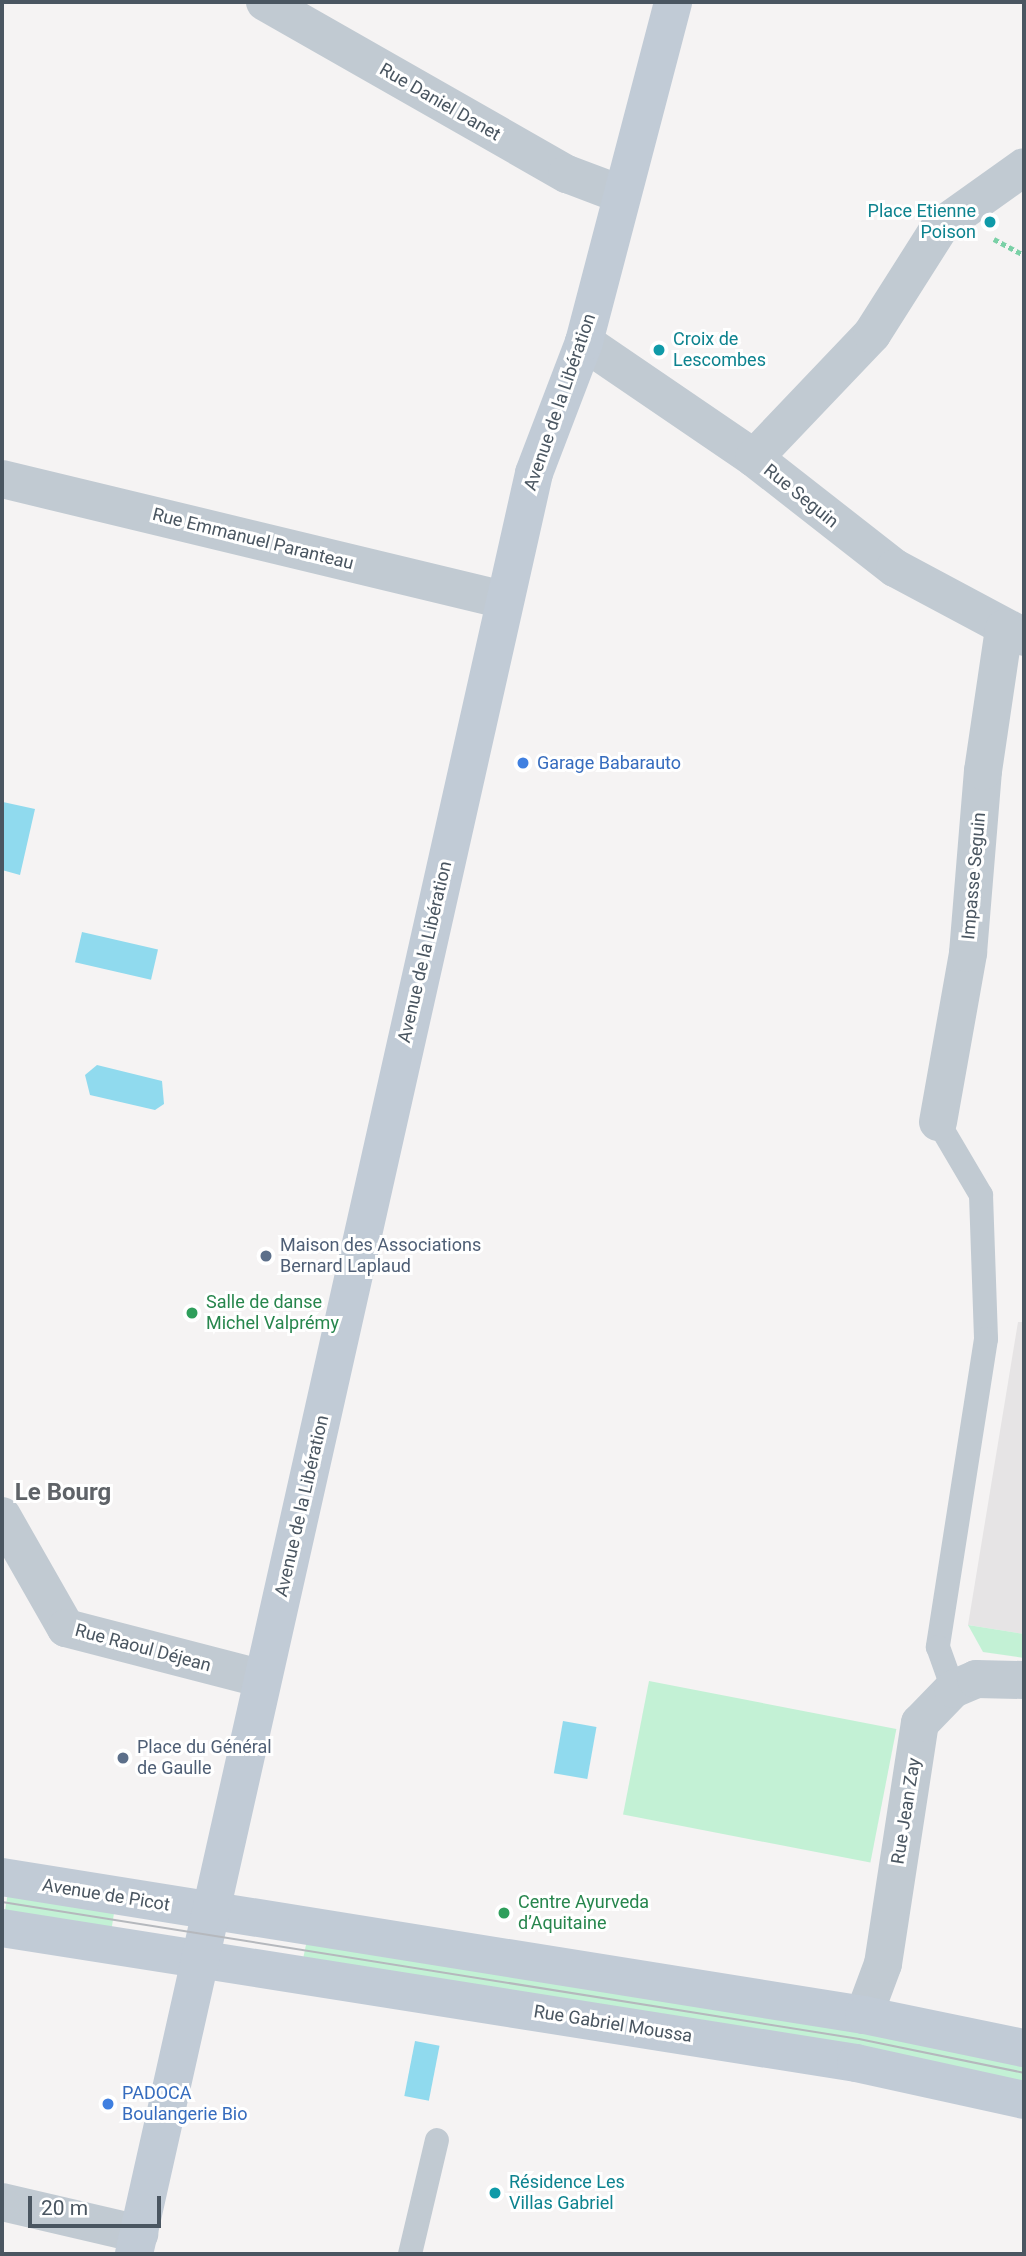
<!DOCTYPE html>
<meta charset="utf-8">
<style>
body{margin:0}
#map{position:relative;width:1026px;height:2256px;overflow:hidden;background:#f5f3f3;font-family:Roboto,sans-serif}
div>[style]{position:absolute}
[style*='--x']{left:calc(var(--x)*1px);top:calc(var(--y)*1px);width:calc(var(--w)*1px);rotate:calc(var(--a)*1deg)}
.education>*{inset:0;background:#e6e4e5}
.green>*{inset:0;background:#c3f1d5;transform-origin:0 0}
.water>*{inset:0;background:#90daee;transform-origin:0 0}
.path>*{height:4.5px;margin-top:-2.25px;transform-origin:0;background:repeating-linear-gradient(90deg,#7ad0a6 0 5px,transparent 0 8.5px)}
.lane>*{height:24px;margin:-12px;padding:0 12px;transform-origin:12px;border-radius:12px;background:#c1cad2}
.street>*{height:38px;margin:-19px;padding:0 19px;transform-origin:19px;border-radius:19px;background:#c1cad2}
.secondary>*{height:38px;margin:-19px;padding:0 19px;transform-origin:19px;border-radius:19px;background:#c1cbd6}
.tram>*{height:2px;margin:-1px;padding:0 1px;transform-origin:1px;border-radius:1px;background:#b5b8bd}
.dots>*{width:19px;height:19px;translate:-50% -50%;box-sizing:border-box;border:4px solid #fff;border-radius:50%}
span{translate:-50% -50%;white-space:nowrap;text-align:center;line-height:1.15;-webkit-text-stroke:6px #fff;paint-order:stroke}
.street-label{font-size:18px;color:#4a5661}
.culture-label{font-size:18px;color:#0d838f}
.right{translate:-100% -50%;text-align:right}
.left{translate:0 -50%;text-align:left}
.shop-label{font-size:18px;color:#366cbe}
.service-label{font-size:18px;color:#4e5e75}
.leisure-label{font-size:18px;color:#27864d}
.district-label{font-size:24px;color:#5f6368;font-weight:700}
.frame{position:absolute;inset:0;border:4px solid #4a5661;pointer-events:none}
.scale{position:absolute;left:28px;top:2196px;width:133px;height:32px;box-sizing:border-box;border:4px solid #4a5661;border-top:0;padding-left:9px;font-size:21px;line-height:24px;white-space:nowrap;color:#4a5661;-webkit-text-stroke:5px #fff;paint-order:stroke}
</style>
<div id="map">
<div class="education">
<div style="clip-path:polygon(1018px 1322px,1024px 1322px,1024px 1634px,968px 1625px)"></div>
</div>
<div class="green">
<div style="clip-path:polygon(968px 1625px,1024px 1634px,1024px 1658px,983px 1652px)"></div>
<div style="left:649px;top:1681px;width:252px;height:136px;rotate:11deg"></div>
<div style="left:8px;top:1892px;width:108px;height:20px;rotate:9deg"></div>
<div style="clip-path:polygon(307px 1940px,862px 2028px,1024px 2062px,1024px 2084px,303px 1959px)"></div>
</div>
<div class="water">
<div style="clip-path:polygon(3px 802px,35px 809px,20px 875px,2px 870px)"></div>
<div style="left:82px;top:932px;width:78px;height:31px;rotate:13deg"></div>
<div style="clip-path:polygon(97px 1065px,162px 1081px,164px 1104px,155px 1110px,90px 1095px,85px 1075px)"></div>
<div style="left:563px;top:1721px;width:34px;height:53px;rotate:10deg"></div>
<div style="left:415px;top:2041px;width:25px;height:56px;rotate:11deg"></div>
</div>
<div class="path">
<div style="--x:994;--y:239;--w:34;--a:28"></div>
</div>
<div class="lane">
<div style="--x:938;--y:1122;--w:85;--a:59.5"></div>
<div style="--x:981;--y:1195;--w:144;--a:88"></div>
<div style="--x:986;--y:1339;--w:312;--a:98.9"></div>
<div style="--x:938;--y:1647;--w:45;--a:70.3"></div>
<div style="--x:410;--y:2254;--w:117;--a:-76.7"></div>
</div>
<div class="street">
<div style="--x:265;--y:2;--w:348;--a:29.7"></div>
<div style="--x:567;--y:174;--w:57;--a:20.7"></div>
<div style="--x:584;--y:342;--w:206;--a:34.3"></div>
<div style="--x:754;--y:458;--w:179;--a:38"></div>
<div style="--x:895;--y:568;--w:146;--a:28.1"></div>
<div style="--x:754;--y:458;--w:171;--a:-46.4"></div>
<div style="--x:872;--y:334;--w:127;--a:-57.6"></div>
<div style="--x:940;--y:227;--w:103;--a:-35.5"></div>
<div style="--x:2;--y:479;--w:516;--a:13.55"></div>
<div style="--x:938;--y:1122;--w:172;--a:-79.9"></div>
<div style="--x:968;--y:953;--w:183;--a:-85.3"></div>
<div style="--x:983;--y:771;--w:144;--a:-81.6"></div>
<div style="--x:2;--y:1516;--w:129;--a:60.3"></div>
<div style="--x:66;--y:1628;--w:203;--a:14.5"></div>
<div style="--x:864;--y:2015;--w:54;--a:-69.6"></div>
<div style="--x:883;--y:1964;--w:244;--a:-81.3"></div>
<div style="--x:920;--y:1723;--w:47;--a:-45.9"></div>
<div style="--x:953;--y:1689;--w:25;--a:-23"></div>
<div style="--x:976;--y:1679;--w:48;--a:1.2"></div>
<div style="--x:2;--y:2202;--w:141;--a:13.1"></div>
</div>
<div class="secondary">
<div style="--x:2;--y:1877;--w:873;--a:9.1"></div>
<div style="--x:864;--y:2015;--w:163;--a:11.7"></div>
<div style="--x:2;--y:1928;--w:865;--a:8.98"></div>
<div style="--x:856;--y:2063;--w:172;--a:12.4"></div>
<div style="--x:134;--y:2254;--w:1825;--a:-77.34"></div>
<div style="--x:534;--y:473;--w:140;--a:-69.1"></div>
<div style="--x:584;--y:342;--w:351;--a:-75.3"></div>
</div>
<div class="tram">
<div style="--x:2;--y:1902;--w:868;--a:9.08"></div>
<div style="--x:859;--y:2039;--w:168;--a:11.6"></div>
</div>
<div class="dots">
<div style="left:990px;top:222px;background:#0f9aa8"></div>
<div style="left:659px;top:350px;background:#0f9aa8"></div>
<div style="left:523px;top:763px;background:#3f7fe0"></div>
<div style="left:266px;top:1256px;background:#5c6f8a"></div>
<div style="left:192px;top:1313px;background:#2e9e5b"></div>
<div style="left:123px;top:1758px;background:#5c6f8a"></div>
<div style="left:504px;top:1913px;background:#2e9e5b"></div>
<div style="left:108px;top:2104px;background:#3f7fe0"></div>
<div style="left:495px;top:2193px;background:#0f9aa8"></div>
</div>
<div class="street-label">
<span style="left:440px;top:102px;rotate:30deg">Rue Daniel Danet</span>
<span style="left:560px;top:402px;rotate:-71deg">Avenue de la Libération</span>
<span style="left:801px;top:496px;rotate:39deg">Rue Seguin</span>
<span style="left:253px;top:539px;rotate:14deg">Rue Emmanuel Paranteau</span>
<span style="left:974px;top:876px;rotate:-85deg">Impasse Seguin</span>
<span style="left:425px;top:952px;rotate:-77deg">Avenue de la Libération</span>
<span style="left:302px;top:1506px;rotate:-77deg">Avenue de la Libération</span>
<span style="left:143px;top:1648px;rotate:15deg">Rue Raoul Déjean</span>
<span style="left:906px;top:1811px;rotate:-81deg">Rue Jean Zay</span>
<span style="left:106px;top:1895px;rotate:9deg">Avenue de Picot</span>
<span style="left:613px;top:2024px;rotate:9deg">Rue Gabriel Moussa</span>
</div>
<div class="culture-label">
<span class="right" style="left:976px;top:222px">Place Etienne<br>Poison</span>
<span class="left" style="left:673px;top:350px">Croix de<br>Lescombes</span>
<span class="left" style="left:509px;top:2193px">Résidence Les<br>Villas Gabriel</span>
</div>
<div class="shop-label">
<span class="left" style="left:537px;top:763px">Garage Babarauto</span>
<span class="left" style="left:122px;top:2104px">PADOCA<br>Boulangerie Bio</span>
</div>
<div class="service-label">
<span class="left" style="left:280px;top:1256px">Maison des Associations<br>Bernard Laplaud</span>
<span class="left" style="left:137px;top:1758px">Place du Général<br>de Gaulle</span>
</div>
<div class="leisure-label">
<span class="left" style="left:206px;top:1313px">Salle de danse<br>Michel Valprémy</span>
<span class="left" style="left:518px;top:1913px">Centre Ayurveda<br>d’Aquitaine</span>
</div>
<div class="district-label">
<span style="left:63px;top:1493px">Le Bourg</span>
</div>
<div class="frame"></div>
<div class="scale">20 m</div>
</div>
